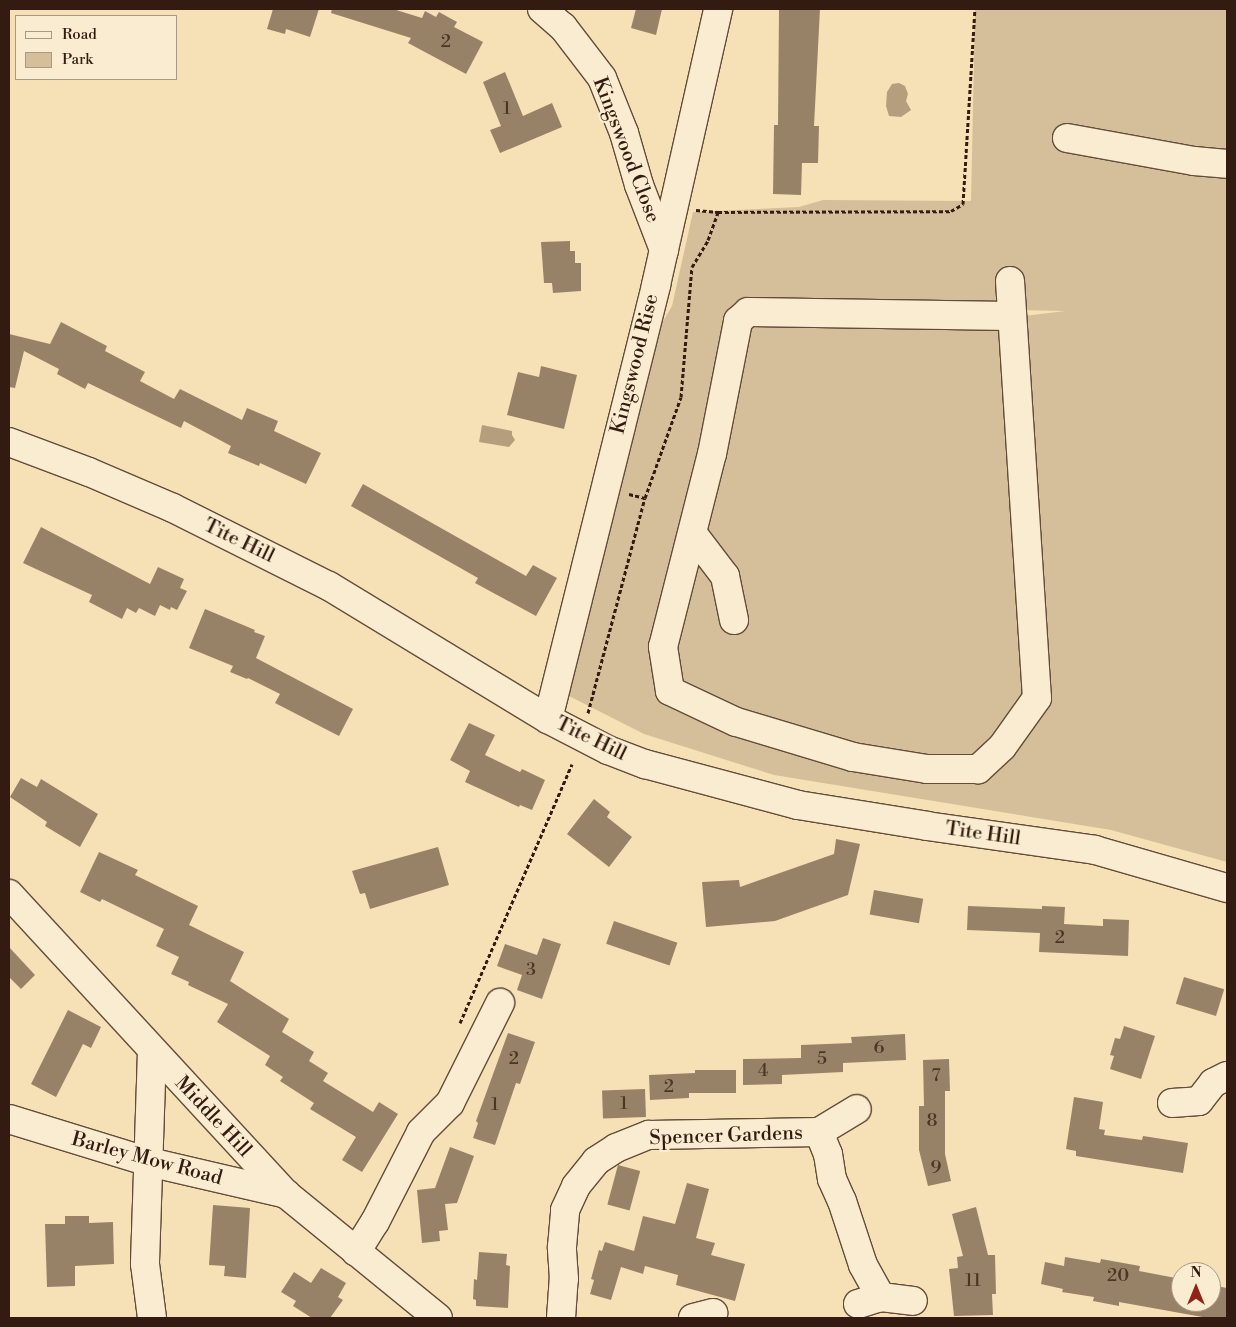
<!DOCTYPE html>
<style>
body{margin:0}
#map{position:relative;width:1236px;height:1327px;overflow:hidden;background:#f6e1b6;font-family:"Libre Bodoni",serif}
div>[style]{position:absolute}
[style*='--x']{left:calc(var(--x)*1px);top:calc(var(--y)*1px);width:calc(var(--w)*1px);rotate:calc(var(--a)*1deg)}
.green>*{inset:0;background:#d5bf9a}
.water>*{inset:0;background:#b49e7e}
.building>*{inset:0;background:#988267;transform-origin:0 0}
.path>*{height:3px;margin-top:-1.5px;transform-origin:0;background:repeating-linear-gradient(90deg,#331b11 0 4px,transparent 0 6.5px)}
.roads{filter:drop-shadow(1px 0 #644c3a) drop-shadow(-1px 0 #644c3a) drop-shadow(0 1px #644c3a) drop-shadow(0 -1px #644c3a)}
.minor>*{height:28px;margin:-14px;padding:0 14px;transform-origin:14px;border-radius:14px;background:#f9ecd0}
span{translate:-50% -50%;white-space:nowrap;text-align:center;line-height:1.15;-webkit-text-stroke:4.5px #f9ecd0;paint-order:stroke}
.number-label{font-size:18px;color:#4c3526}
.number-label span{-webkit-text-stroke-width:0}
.street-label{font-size:20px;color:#331b11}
.frame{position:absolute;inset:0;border:10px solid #331b11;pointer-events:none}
.legend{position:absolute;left:15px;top:15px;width:162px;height:65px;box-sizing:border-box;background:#f9ecd0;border:1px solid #aa9884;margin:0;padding:6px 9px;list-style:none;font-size:15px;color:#331b11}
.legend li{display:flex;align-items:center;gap:10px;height:25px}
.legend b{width:25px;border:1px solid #aa9884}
.north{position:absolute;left:1171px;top:1262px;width:50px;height:50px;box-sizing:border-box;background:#f9ecd0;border:1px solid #aa9884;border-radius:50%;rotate:0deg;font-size:14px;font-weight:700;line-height:20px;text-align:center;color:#331b11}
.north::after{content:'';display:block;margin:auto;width:18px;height:22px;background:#8f2418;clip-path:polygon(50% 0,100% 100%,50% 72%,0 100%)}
</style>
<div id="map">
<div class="green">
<div style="clip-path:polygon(evenodd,975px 9px,1227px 9px,1227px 862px,1111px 830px,774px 775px,644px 734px,565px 694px,617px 400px,672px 306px,693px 212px,799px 207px,823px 200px,971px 201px,975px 9px,743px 304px,1065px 311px,1024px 316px,743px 304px)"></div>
</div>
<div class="water">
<div style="clip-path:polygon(899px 83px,905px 86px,908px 94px,906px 101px,911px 110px,901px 117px,889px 116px,886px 106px,887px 92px,892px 84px)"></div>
<div style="clip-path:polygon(482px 425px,512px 431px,512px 435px,515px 440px,509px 447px,479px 442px)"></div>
</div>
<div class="building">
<div style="clip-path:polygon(273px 9px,319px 9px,310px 37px,286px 29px,285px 34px,267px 29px)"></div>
<div style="clip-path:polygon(332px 9px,393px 9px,422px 18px,425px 11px,436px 17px,439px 12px,457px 22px,454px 27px,483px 42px,466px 74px,408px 43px,411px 38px,331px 13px)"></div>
<div style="clip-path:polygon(636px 9px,662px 9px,656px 35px,631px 28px)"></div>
<div style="clip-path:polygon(779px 9px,820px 9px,814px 126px,819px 126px,818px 163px,802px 163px,801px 195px,773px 194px,774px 125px,778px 125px)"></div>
<div style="clip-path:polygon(505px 72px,523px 116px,552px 103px,562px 127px,500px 153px,490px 130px,501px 126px,483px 82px)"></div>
<div style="clip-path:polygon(570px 241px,570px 251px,575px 251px,575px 263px,581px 263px,581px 291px,553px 293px,552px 283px,544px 283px,541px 242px)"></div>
<div style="clip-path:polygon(61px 322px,107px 346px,105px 351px,145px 372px,140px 381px,174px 399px,180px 389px,242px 420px,247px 408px,278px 421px,274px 431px,321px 453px,306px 484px,260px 463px,259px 466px,228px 453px,231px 446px,184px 421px,181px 428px,88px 383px,85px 389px,57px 374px,59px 369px,24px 351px,15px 388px,9px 387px,9px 334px,50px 344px)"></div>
<div style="clip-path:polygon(541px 366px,577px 375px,564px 429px,507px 415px,518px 372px,539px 377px)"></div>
<div style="clip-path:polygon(363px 484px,526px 576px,533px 565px,557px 578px,536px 616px,475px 583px,478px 578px,351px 506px)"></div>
<div style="clip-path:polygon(41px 527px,150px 584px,158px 567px,184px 579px,180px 588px,187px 591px,177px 610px,171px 607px,170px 610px,160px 605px,155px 616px,139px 608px,136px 613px,127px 608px,122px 619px,89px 602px,92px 595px,23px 563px)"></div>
<div style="clip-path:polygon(205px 609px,255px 630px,254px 632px,265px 636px,256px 658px,353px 709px,339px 736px,275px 703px,280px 694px,248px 678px,247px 679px,230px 672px,233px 666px,189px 648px)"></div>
<div style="clip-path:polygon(469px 723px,495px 735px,485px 755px,520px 772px,522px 769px,545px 780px,532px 810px,520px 805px,519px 807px,465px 782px,470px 771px,450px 760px)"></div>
<div style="clip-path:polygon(21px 778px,37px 787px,41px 779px,98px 814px,80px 847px,45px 826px,47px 822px,10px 797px)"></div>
<div style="clip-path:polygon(594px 799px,610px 812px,607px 817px,632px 837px,609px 867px,567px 834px)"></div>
<div style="clip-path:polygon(836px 839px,860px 844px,848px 895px,775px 921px,706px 927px,702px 882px,739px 880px,740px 887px,834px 854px)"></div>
<div style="clip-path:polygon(438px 847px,449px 885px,370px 909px,365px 893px,360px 894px,352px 871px)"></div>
<div style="clip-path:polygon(99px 852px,138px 870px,135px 875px,198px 906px,189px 925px,244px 952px,230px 981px,289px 1019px,282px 1032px,314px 1052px,309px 1061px,328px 1073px,323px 1081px,373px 1112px,379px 1102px,398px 1114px,362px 1172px,342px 1160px,356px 1137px,310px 1109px,314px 1103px,280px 1081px,283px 1077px,265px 1065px,270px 1056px,217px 1022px,228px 1004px,188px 985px,189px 982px,171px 974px,179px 957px,156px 946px,164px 929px,102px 899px,100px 902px,80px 892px)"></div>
<div style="left:874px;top:890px;width:50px;height:25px;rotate:10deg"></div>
<div style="clip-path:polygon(968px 906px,1042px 909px,1042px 906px,1065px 907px,1064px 924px,1103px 926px,1103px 919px,1129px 920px,1128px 956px,1039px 952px,1040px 933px,967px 930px)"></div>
<div style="left:614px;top:921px;width:67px;height:24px;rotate:19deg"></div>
<div style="clip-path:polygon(543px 938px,561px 944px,542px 999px,517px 990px,522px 975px,497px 966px,505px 944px,537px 955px)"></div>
<div style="clip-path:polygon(9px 947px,35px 975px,21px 989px,9px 977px)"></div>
<div style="left:1184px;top:977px;width:42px;height:28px;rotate:17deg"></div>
<div style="clip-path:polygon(68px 1010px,101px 1027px,91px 1048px,83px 1044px,56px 1097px,31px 1084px)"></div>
<div style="clip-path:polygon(1124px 1026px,1155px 1036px,1141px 1079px,1110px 1069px,1114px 1056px,1110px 1055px,1115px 1038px,1120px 1039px)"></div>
<div style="clip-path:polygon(508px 1033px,535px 1042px,520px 1084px,516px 1083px,495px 1145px,473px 1138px,478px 1123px,476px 1121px)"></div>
<div style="clip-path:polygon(905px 1034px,906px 1060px,843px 1063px,843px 1072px,782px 1075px,782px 1084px,743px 1085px,743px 1059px,801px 1058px,801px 1045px,852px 1043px,851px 1037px)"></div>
<div style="clip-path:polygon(949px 1059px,950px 1091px,945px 1091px,945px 1154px,951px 1181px,928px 1186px,919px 1150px,919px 1106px,924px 1106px,923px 1060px)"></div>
<div style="clip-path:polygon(695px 1070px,736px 1070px,736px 1093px,689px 1093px,689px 1098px,650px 1100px,649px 1075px,695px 1073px)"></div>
<div style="left:645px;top:1089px;width:28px;height:43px;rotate:88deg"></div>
<div style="clip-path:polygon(1074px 1097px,1103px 1102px,1099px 1129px,1105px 1130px,1104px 1135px,1142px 1140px,1143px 1136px,1188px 1143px,1183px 1173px,1076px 1156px,1076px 1151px,1066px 1149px)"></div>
<div style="clip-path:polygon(450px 1147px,474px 1156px,457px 1203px,445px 1204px,448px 1230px,439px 1231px,440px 1241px,422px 1243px,417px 1190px,435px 1188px)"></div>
<div style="left:618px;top:1165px;width:23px;height:41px;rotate:15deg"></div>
<div style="clip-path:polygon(687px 1183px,709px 1189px,696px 1238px,715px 1243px,711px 1255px,745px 1264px,735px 1301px,676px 1285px,678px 1275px,645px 1266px,643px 1274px,621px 1267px,611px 1300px,590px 1294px,594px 1280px,591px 1279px,599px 1250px,602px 1251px,605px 1242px,634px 1251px,643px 1216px,675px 1224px)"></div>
<div style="clip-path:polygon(213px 1205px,250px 1208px,246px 1278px,224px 1276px,225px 1266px,209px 1265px)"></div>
<div style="clip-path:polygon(976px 1207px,988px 1255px,995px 1255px,996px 1294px,992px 1294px,993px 1315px,954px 1316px,949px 1269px,958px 1268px,957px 1257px,963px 1256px,952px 1214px)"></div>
<div style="clip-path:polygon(65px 1216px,89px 1216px,89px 1223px,113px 1222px,114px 1264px,75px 1266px,75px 1286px,47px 1287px,45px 1224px,65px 1224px)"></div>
<div style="clip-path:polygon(479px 1252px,507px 1254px,506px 1265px,510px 1266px,508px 1308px,476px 1306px,476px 1300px,473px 1299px,474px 1279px,477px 1280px)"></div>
<div style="clip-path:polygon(1065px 1257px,1100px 1263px,1101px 1259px,1140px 1266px,1139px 1271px,1181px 1279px,1181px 1302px,1211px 1302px,1211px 1285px,1227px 1288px,1227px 1318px,1208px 1318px,1119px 1302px,1119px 1306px,1093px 1301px,1094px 1297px,1062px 1292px,1063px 1289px,1041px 1284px,1045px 1262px,1064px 1266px)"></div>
<div style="clip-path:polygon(321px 1268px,346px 1283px,338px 1297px,343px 1300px,330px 1318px,312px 1318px,293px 1306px,296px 1301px,281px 1292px,294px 1272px,311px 1283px)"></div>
</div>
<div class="path">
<div style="--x:696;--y:210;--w:22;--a:5"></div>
<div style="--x:718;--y:212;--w:233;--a:-0.2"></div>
<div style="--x:951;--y:211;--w:14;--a:-30"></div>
<div style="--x:963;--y:204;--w:195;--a:-86.5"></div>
<div style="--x:629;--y:494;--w:16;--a:14"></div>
<div style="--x:588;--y:713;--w:222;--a:-75.2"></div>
<div style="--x:645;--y:498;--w:107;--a:-70.4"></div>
<div style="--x:681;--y:397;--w:130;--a:-85.2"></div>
<div style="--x:692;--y:267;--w:31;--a:-59"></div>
<div style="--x:708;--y:240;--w:30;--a:-70"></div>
<div style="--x:460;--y:1023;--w:282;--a:-66.6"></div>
</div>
<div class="roads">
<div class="minor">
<div style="--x:542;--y:9;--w:28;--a:41"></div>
<div style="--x:563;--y:27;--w:64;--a:52.6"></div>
<div style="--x:602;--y:78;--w:59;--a:68.2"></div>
<div style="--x:624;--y:133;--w:54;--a:73.9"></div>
<div style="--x:639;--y:185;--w:70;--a:69"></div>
<div style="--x:1067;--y:138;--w:129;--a:10.3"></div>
<div style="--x:1194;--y:161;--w:33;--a:5"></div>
<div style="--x:1010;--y:281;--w:418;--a:86.3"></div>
<div style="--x:1037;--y:698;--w:60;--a:125.5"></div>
<div style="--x:1002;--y:747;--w:33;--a:137"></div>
<div style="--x:978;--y:769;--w:51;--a:180"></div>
<div style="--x:927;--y:769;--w:75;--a:-170.8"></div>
<div style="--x:853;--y:757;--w:122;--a:-163.3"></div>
<div style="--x:736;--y:722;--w:73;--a:-154.8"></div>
<div style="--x:670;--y:691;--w:45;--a:-99"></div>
<div style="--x:663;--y:647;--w:199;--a:-75.8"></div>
<div style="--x:712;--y:454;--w:136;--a:-78.9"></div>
<div style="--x:738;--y:321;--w:13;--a:-42"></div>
<div style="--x:748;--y:312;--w:264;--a:0.9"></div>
<div style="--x:9;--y:442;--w:85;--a:20.6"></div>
<div style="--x:89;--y:472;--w:91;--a:23.2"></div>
<div style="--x:173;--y:508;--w:174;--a:26.6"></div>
<div style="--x:329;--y:586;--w:256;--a:31.3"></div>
<div style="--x:548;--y:719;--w:68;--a:27.3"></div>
<div style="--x:608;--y:750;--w:40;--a:21"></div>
<div style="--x:645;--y:764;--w:158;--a:15"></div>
<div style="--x:798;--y:805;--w:131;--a:9.2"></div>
<div style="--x:927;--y:826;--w:170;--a:8.1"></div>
<div style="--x:1095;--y:850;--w:137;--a:16.1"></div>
<div style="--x:693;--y:534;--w:53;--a:52.7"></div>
<div style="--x:725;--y:576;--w:45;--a:78.4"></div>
<div style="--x:548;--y:719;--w:447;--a:-76"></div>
<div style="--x:656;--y:285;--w:283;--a:-77.3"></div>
<div style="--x:9;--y:894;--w:408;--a:47.3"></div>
<div style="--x:286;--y:1194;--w:196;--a:39.2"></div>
<div style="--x:152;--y:1051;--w:213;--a:91.9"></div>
<div style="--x:145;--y:1264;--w:54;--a:82.6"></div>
<div style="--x:1172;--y:1103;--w:27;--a:-4"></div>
<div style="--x:1199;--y:1101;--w:23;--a:-52"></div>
<div style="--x:1213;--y:1083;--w:16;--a:-27"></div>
<div style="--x:9;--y:1119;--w:146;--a:17.1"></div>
<div style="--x:149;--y:1162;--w:141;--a:13.1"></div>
<div style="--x:819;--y:1132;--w:44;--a:-31.2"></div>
<div style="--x:356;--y:1252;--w:36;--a:-58"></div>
<div style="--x:375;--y:1222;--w:101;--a:-62.9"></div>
<div style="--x:421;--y:1132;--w:41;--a:-45"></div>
<div style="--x:450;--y:1103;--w:112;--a:-63.4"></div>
<div style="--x:858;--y:1304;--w:24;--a:-17"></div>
<div style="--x:561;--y:1318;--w:39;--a:-86"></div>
<div style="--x:564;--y:1279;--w:32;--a:-94"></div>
<div style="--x:562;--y:1247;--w:37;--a:-85"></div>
<div style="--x:565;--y:1210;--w:26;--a:-65"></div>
<div style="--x:576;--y:1186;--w:32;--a:-51"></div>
<div style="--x:596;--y:1161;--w:24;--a:-33"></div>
<div style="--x:616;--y:1148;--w:35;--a:-22"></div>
<div style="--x:649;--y:1135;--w:170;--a:-1"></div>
<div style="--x:819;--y:1132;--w:24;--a:68"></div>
<div style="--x:828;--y:1154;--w:25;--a:81"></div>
<div style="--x:832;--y:1179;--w:24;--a:66"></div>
<div style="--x:842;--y:1201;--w:67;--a:71.8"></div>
<div style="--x:863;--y:1265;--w:37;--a:61"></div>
<div style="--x:881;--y:1297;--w:32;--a:7"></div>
<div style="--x:693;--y:1318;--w:21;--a:-14"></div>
</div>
</div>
<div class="number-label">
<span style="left:446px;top:42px">2</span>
<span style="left:507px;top:109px">1</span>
<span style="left:1060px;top:938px">2</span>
<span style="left:531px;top:970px">3</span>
<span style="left:879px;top:1048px">6</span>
<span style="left:514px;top:1059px">2</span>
<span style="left:822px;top:1059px">5</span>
<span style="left:763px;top:1071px">4</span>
<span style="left:936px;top:1076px">7</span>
<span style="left:669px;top:1087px">2</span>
<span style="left:624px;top:1104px">1</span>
<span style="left:495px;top:1105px">1</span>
<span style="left:932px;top:1121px">8</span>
<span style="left:936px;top:1168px">9</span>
<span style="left:1118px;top:1276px">20</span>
<span style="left:973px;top:1281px">11</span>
</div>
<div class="street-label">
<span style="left:626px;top:150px;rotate:69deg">Kingswood Close</span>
<span style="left:635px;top:364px;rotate:-76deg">Kingswood Rise</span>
<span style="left:239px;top:541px;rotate:26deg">Tite Hill</span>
<span style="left:591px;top:739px;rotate:26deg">Tite Hill</span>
<span style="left:983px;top:834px;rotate:8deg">Tite Hill</span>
<span style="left:213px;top:1117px;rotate:47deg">Middle Hill</span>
<span style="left:726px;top:1136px;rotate:-2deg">Spencer Gardens</span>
<span style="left:147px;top:1159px;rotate:15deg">Barley Mow Road</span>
</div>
<div class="frame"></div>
<ul class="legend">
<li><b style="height:6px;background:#f9ecd0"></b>Road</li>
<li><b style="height:14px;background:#d5bf9a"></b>Park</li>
</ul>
<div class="north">N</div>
</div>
